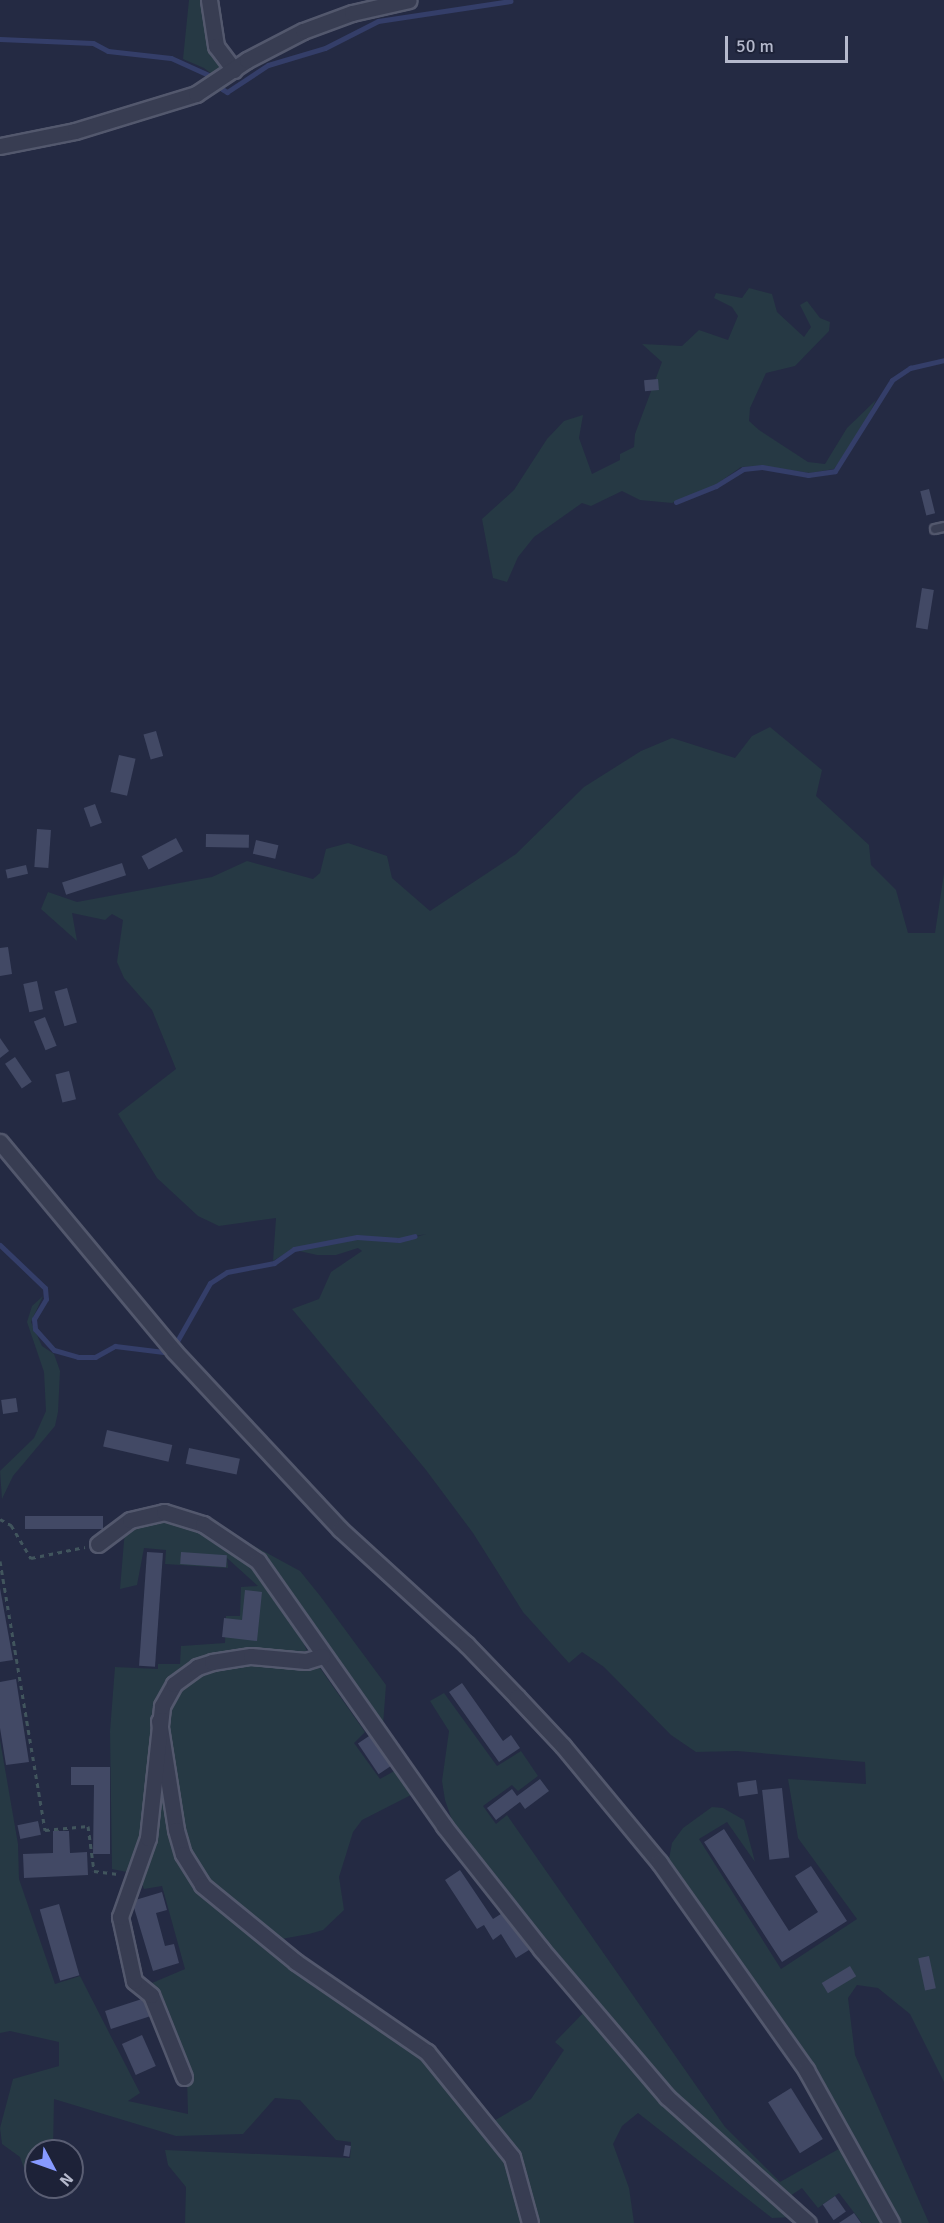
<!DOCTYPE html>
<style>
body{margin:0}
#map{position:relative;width:944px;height:2223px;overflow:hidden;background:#242a43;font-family:Signika,sans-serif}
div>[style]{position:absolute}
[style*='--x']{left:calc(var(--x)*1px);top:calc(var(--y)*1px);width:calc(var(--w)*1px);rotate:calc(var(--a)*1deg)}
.green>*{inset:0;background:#263944}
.stream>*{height:5px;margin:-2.5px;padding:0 2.5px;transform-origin:2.5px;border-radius:2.5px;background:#343e69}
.building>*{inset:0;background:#424965;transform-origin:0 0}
.path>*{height:3px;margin-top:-1.5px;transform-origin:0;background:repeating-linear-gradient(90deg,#41555d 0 4.5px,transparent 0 9px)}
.roads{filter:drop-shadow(2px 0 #53586d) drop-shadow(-2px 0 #53586d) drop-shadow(0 2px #53586d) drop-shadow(0 -2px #53586d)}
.service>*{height:8px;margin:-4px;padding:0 4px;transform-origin:4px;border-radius:4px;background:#383d52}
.minor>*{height:15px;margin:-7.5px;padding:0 7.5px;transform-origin:7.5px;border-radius:7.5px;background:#383d52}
span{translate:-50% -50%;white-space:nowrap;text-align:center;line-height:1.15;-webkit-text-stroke:5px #1d2238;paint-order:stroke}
.north{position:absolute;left:24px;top:2139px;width:60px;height:60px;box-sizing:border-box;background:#1d2238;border:2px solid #5a5e73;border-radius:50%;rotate:131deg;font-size:16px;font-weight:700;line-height:24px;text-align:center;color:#b5b9cc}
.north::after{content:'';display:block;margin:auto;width:21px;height:27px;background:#879aff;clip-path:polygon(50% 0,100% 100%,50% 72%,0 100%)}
.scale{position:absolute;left:725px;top:36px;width:123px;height:27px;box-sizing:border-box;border:3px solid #b5b9cc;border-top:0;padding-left:8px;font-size:18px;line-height:21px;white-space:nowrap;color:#b5b9cc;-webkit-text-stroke:4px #1d2238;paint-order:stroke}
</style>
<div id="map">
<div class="green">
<div style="clip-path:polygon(189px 0,203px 0,225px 69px,217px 78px,204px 68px,183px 59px)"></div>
<div style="clip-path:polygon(749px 288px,772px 294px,777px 312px,804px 337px,811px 327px,800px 305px,807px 301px,820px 318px,830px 322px,829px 331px,795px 366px,766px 373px,750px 408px,749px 421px,759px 430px,808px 462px,825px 464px,847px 428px,876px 400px,862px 429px,834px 469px,810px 473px,762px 466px,741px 467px,714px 486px,672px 503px,640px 500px,622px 491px,591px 506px,582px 503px,534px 537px,518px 557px,507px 582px,493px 578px,482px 519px,514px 490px,547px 439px,564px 421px,583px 415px,579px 438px,592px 474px,620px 460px,620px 454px,634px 447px,635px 434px,662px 362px,642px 344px,682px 346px,699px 330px,728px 340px,738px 316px,732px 307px,714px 298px,716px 293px,742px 298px)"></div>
<div style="clip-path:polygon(770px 727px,822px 770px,816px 796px,869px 845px,871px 865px,896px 890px,908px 933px,935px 933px,944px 873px,944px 2082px,910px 2014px,878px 1988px,857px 1985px,848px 1998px,855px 2055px,929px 2223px,899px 2223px,811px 2064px,669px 1859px,672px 1843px,683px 1828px,712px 1807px,723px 1808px,744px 1820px,755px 1862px,727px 1822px,699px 1839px,781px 1969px,857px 1919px,798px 1838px,788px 1779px,866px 1784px,865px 1762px,737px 1751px,696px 1752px,671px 1735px,604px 1667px,582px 1652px,569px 1663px,523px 1612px,473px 1533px,426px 1470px,292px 1309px,319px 1299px,331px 1272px,362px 1251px,358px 1248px,336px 1255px,317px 1255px,295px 1250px,357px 1239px,399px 1242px,426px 1234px,399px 1239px,357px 1236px,294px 1248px,273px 1261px,276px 1218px,219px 1226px,198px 1216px,157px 1178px,118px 1114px,176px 1069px,152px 1010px,124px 978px,117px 962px,123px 920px,112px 914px,105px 920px,72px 913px,77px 941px,41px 909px,48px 892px,77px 902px,212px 877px,247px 861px,313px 879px,320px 873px,326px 849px,348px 843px,387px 856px,392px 878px,430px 911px,516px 854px,584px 787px,641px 751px,672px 738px,735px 758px,752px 736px)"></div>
<div style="clip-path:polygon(43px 1296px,31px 1322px,42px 1346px,54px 1354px,60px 1371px,58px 1412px,55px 1426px,13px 1476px,2px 1499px,0 1471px,34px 1438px,46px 1411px,44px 1372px,27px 1322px,32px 1306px)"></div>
<div style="clip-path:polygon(159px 1518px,179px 1520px,252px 1561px,299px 1632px,307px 1651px,247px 1652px,170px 1684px,142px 1838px,127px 1872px,112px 1869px,110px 1731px,115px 1667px,158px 1669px,158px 1664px,180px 1664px,181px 1646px,225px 1643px,226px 1616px,240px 1616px,241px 1587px,258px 1586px,227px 1558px,228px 1568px,165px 1564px,166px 1550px,144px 1548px,137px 1585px,120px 1589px,125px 1529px)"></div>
<div style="clip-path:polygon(241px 1539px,300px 1571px,321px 1597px,386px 1685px,383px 1725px,266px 1557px)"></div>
<div style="clip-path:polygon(248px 1664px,320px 1668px,365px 1732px,354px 1743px,380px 1779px,396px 1770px,411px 1795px,362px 1820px,353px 1832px,339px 1877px,344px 1910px,323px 1930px,309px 1934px,276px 1940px,201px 1874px,186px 1843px,168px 1726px,171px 1702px,179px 1689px,208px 1670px)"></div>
<div style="clip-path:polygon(444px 1693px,497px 1766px,521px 1751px,538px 1776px,518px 1791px,512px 1785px,483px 1806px,496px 1824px,507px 1815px,725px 2127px,780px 2182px,844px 2146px,887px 2223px,862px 2223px,839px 2193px,818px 2208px,802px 2188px,787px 2198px,689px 2109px,502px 1890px,454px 1826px,445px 1800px,442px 1781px,449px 1731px,430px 1701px)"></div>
<div style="clip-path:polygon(0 1740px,18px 1844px,19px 1879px,55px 1984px,80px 1976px,140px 2093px,128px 2101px,188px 2114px,187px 2077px,152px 1983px,185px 1969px,162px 1886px,144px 1889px,136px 1869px,157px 1761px,199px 1887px,405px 2037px,506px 2151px,527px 2223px,185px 2223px,186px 2187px,168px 2165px,165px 2150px,350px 2158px,351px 2142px,336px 2140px,300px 2100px,275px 2098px,243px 2134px,176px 2136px,54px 2099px,53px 2151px,36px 2151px,36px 2184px,30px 2185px,20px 2157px,2px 2144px,0 2128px,13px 2079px,59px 2066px,59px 2042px,10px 2031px,0 2033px)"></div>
<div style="clip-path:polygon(586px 2010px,698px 2135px,794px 2217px,772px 2218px,638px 2113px,622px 2126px,613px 2144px,629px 2188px,634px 2223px,534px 2223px,492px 2122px,531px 2099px,564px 2050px,555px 2042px)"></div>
</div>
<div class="stream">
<div style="--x:0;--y:39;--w:93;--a:2.5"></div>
<div style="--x:93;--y:43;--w:17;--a:28"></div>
<div style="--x:108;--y:51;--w:63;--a:6.3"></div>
<div style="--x:171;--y:58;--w:46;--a:24.3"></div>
<div style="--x:222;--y:89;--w:6;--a:31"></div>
<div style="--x:227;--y:92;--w:49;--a:-33.4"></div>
<div style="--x:268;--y:65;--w:59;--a:-16.6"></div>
<div style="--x:325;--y:48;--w:59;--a:-27"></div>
<div style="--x:378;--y:21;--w:134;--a:-8.6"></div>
<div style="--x:676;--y:502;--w:43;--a:-21.8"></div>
<div style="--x:716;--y:486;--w:32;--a:-32"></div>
<div style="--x:743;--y:469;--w:19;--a:-6"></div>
<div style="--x:762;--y:467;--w:47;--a:9.9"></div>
<div style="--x:808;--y:475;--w:27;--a:-8"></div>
<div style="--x:835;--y:471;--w:107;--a:-57.9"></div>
<div style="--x:892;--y:380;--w:22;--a:-34"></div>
<div style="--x:910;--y:368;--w:35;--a:-13"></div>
<div style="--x:0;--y:1245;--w:62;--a:43.7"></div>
<div style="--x:45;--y:1288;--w:11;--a:85"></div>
<div style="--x:46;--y:1299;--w:23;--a:121"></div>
<div style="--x:34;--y:1319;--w:10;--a:84"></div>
<div style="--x:35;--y:1329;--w:28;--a:48"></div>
<div style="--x:54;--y:1350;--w:25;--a:16"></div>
<div style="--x:78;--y:1357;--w:17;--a:0"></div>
<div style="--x:95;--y:1357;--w:23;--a:-29"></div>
<div style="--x:115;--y:1346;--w:49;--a:7"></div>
<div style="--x:176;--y:1343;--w:69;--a:-60.5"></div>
<div style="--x:210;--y:1283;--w:20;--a:-33"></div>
<div style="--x:227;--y:1272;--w:48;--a:-10.8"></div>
<div style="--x:274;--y:1263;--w:24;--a:-35"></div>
<div style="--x:294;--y:1249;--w:64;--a:-10.8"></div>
<div style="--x:357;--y:1237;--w:42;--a:4.1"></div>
<div style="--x:399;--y:1240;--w:16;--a:-14"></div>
</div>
<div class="building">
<div style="left:658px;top:379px;width:11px;height:14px;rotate:85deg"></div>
<div style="left:929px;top:489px;width:25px;height:9px;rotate:76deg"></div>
<div style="left:922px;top:588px;width:12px;height:40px;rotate:9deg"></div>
<div style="left:156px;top:731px;width:26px;height:13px;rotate:74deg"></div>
<div style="left:119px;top:755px;width:17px;height:38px;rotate:13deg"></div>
<div style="left:95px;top:804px;width:20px;height:12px;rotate:70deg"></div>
<div style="left:37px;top:829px;width:14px;height:38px;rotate:4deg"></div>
<div style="left:206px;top:834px;width:43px;height:13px;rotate:1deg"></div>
<div style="left:176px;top:838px;width:15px;height:39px;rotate:62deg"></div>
<div style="left:256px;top:840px;width:23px;height:14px;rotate:13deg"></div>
<div style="left:122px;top:863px;width:13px;height:63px;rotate:72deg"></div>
<div style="left:26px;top:865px;width:9px;height:21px;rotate:77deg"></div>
<div style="clip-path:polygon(8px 947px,12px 974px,0 976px,0 948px)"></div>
<div style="left:37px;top:981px;width:29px;height:14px;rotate:78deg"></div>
<div style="left:67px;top:988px;width:36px;height:13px;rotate:74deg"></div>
<div style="left:45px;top:1017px;width:31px;height:12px;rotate:68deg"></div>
<div style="clip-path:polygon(0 1038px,9px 1051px,0 1058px)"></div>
<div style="left:15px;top:1057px;width:30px;height:12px;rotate:56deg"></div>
<div style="left:69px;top:1071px;width:29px;height:14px;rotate:76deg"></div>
<div style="left:16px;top:1398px;width:14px;height:15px;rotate:82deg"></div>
<div style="left:107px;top:1430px;width:67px;height:17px;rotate:13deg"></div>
<div style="left:189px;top:1448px;width:52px;height:16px;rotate:12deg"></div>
<div style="left:103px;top:1516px;width:13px;height:78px;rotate:90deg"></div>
<div style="left:147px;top:1552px;width:16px;height:114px;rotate:4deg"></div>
<div style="left:181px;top:1552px;width:46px;height:12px;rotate:4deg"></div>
<div style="clip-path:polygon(0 1588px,13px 1660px,0 1662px)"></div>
<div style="clip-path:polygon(245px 1590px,262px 1592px,257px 1641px,222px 1637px,224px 1618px,242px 1620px)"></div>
<div style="clip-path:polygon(16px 1679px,29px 1762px,6px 1765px,0 1728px,0 1682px)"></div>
<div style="clip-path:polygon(462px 1683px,503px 1741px,511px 1735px,520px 1748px,499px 1762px,449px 1692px)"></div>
<div style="left:372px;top:1734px;width:37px;height:17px;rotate:56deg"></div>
<div style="clip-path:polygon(71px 1767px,110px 1767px,110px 1854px,93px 1854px,94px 1785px,71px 1785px)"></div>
<div style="clip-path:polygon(540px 1779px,549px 1791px,525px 1809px,520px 1802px,496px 1820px,487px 1808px,512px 1789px,517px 1796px)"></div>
<div style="left:756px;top:1780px;width:14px;height:19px;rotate:82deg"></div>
<div style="left:782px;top:1788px;width:70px;height:20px;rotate:84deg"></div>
<div style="left:38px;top:1821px;width:14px;height:21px;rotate:78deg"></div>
<div style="clip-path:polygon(724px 1829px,789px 1931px,818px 1912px,795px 1876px,811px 1866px,847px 1921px,782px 1962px,704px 1842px)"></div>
<div style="clip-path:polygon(53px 1831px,69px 1831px,70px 1853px,87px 1852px,88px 1875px,24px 1878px,23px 1854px,53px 1853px)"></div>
<div style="clip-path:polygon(460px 1870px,493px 1919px,504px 1912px,529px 1950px,516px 1958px,501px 1934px,493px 1940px,484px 1925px,477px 1929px,445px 1880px)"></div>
<div style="clip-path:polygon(162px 1892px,167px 1910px,156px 1913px,165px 1946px,174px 1944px,179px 1963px,153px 1971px,132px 1901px)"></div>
<div style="left:59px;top:1904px;width:74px;height:20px;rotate:74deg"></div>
<div style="left:929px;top:1956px;width:33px;height:11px;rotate:78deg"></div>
<div style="left:850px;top:1966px;width:12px;height:33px;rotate:59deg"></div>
<div style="left:145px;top:1998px;width:19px;height:42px;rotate:72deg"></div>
<div style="left:142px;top:2035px;width:34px;height:22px;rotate:66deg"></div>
<div style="left:791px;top:2088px;width:60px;height:27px;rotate:58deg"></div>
<div style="left:345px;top:2145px;width:6px;height:11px;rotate:9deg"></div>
<div style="left:835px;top:2196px;width:19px;height:15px;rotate:55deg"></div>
<div style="clip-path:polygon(854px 2213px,861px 2223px,839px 2223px)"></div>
</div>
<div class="path">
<div style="--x:0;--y:1519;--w:13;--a:29"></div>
<div style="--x:11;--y:1525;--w:39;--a:59"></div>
<div style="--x:31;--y:1558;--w:55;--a:-11.5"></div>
<div style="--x:0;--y:1561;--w:273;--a:80.5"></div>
<div style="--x:45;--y:1830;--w:43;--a:-5.3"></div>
<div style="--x:88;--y:1826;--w:45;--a:82.4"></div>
<div style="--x:94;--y:1871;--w:24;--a:7"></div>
</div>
<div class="roads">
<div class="service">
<div style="--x:935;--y:529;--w:9;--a:-13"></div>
</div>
<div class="minor">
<div style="--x:209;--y:0;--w:47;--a:81.3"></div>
<div style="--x:216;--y:46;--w:30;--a:53"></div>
<div style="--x:0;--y:146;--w:76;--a:-11.3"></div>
<div style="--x:75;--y:131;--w:127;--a:-17"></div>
<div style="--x:196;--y:94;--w:61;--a:-33.7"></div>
<div style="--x:247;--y:60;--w:63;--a:-27.4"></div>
<div style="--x:303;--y:31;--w:52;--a:-20.2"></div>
<div style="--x:352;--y:13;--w:58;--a:-12.8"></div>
<div style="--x:0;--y:1142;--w:272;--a:50.2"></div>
<div style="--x:174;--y:1351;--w:243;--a:47"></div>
<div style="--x:340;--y:1529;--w:171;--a:42.4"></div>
<div style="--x:466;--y:1644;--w:74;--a:46.1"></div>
<div style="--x:517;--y:1697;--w:67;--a:46.8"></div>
<div style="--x:563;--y:1746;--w:151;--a:50.4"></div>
<div style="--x:659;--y:1862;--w:255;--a:54.7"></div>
<div style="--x:806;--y:2070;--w:175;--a:60.9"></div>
<div style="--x:98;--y:1544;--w:40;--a:-37"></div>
<div style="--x:130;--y:1520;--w:35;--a:-13"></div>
<div style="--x:164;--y:1512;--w:41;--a:17.1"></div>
<div style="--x:203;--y:1524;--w:66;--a:33.9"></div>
<div style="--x:258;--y:1561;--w:324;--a:54.9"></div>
<div style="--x:444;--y:1826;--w:157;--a:51.7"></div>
<div style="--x:541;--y:1949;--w:194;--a:49.6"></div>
<div style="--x:667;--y:2097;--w:189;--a:41.8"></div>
<div style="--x:159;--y:1721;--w:110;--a:81.1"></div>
<div style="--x:176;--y:1830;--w:25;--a:74"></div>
<div style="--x:183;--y:1854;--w:36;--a:58"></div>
<div style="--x:202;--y:1885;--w:122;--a:39.3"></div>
<div style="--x:296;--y:1962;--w:159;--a:34.5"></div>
<div style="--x:427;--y:2052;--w:135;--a:51"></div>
<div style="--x:512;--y:2157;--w:68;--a:74.7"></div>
<div style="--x:184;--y:2077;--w:88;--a:-111.9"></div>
<div style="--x:151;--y:1995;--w:22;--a:-141"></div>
<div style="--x:134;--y:1981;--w:66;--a:-102.3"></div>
<div style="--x:120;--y:1917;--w:84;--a:-70.5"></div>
<div style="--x:148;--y:1838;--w:133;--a:-83.9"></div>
<div style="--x:162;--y:1706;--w:25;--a:-61"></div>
<div style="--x:174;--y:1684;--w:29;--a:-36"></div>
<div style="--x:197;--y:1667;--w:16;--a:-18"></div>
<div style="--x:212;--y:1662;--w:39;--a:-9"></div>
<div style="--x:251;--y:1656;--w:55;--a:5.2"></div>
<div style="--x:306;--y:1661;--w:17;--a:-17"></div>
</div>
</div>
<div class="north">N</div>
<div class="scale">50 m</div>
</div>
